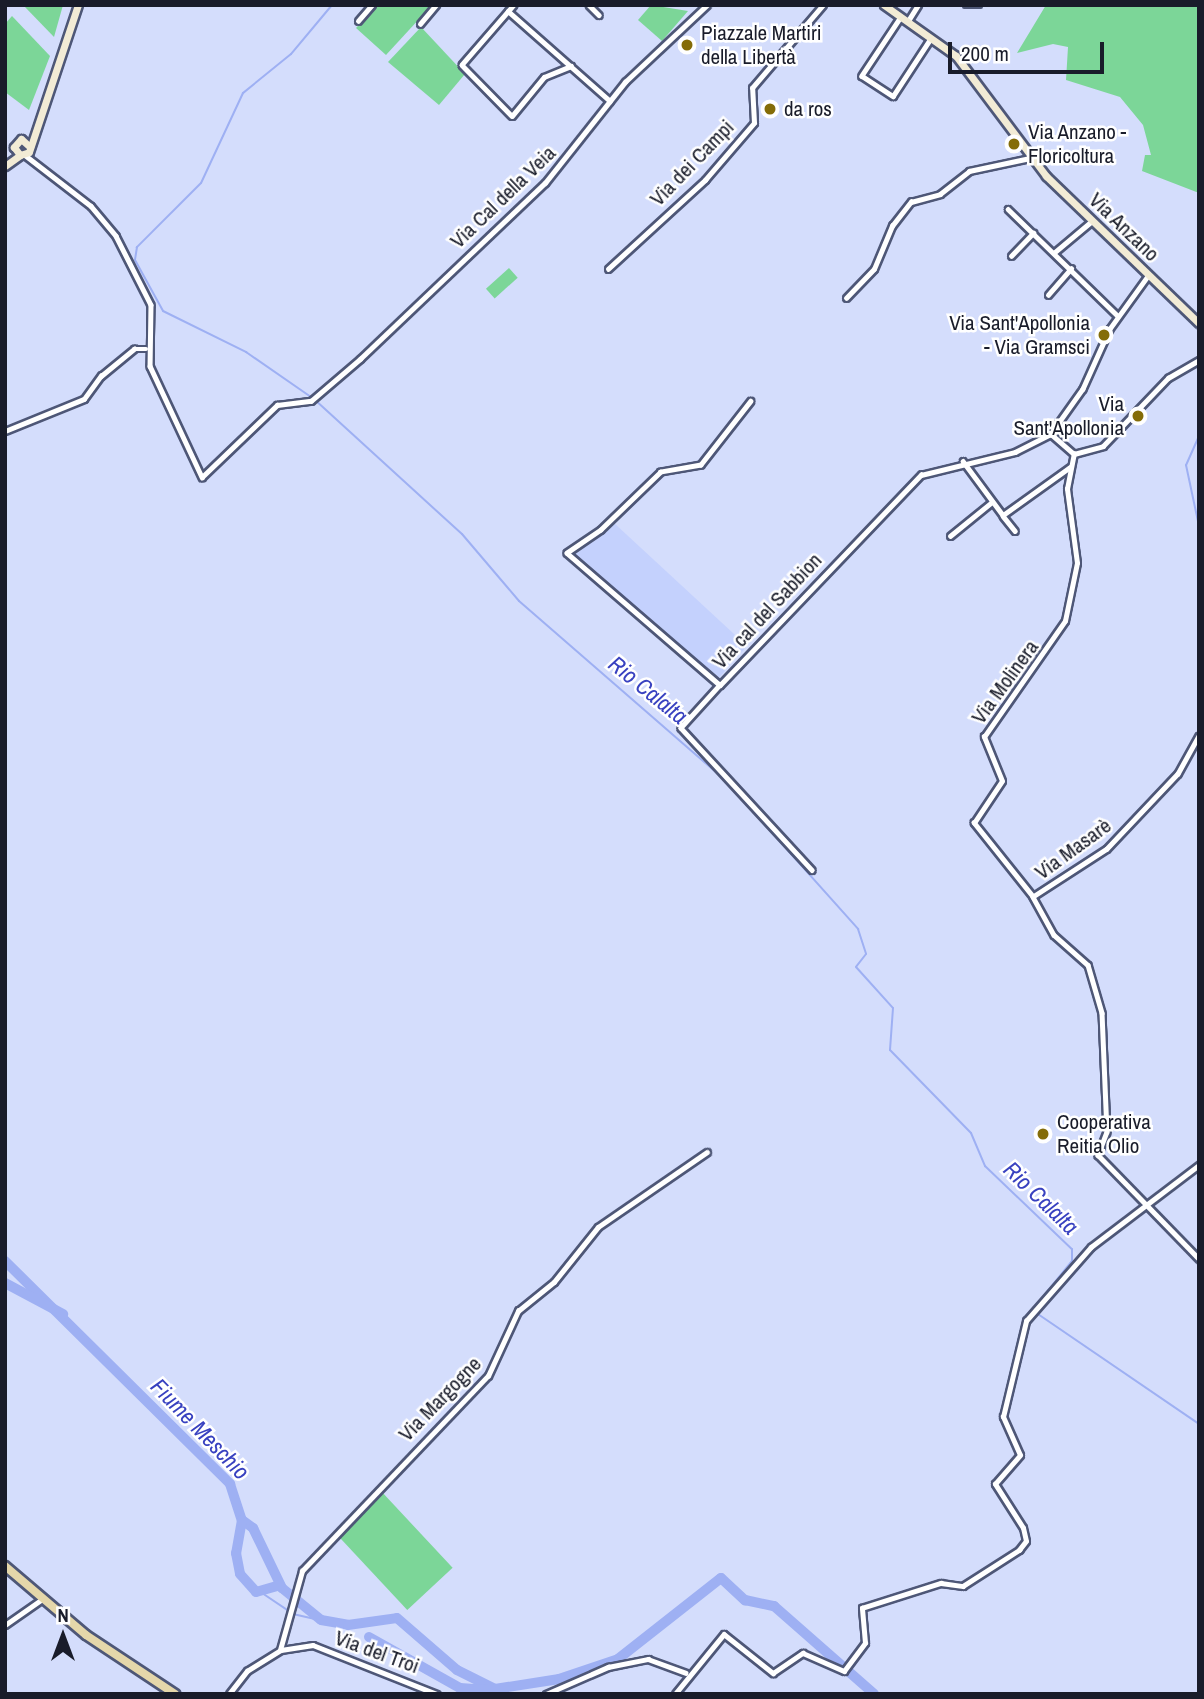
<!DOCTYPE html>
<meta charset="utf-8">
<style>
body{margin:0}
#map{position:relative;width:1204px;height:1699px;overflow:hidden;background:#d4ddfc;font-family:"Archivo Narrow",sans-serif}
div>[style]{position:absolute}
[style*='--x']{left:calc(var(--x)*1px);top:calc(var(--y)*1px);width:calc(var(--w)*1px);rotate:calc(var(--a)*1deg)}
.built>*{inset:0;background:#c4d1fd}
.green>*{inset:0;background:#7cd698;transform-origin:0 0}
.stream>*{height:2px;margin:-1px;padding:0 1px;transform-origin:1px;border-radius:1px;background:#9eb0f3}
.river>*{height:10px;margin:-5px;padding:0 5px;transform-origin:5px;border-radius:5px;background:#9eb0f3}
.roads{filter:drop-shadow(2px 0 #4e5777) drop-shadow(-2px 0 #4e5777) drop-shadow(0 2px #4e5777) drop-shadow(0 -2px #4e5777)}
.street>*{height:4.5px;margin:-2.25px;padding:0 2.25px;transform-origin:2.25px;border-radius:2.25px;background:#fff}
.secondary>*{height:7px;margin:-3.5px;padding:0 3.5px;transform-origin:3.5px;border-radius:3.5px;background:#f2ebd5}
.primary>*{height:8px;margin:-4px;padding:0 4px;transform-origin:4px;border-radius:4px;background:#e5d7aa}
.dots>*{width:19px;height:19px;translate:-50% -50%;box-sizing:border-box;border:4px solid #fff;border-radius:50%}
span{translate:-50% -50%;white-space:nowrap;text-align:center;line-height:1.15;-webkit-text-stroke:5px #fff;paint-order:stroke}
.poi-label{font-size:21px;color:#191c2a}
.left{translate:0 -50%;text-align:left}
.right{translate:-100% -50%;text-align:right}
.street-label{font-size:21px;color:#191c2a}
.water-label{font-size:23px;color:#3841c0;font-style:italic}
.frame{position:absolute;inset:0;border:7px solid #191c2a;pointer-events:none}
.north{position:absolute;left:28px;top:1601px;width:70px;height:70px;-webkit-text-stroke:5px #fff;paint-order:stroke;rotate:0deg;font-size:19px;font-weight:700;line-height:28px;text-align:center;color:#191c2a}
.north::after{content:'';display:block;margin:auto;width:24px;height:32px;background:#191c2a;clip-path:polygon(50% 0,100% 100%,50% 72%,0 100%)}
.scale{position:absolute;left:948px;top:42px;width:156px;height:32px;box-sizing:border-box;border:4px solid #191c2a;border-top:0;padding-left:9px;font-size:21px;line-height:24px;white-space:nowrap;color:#191c2a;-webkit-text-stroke:5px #fff;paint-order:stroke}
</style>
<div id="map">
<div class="built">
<div style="clip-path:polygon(614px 523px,747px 646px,717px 680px,570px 553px)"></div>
</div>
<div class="green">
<div style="clip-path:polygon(23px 5px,63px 5px,54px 37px)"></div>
<div style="clip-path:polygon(377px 5px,432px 5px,386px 55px,356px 28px)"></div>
<div style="clip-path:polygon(651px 5px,688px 11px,662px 41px,638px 20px)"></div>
<div style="clip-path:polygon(1046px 5px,1199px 5px,1199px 193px,1142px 171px,1145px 155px,1151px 155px,1143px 125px,1120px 97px,1066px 80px,1068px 47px,1053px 44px,1017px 53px)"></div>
<div style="clip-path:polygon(12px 16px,50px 56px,29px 110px,5px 92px,5px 24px)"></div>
<div style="clip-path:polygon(421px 27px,465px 74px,439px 105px,388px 62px)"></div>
<div style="left:509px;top:268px;width:13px;height:31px;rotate:48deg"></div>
<div style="left:381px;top:1491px;width:105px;height:62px;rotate:47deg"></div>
</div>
<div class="stream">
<div style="--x:332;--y:5;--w:64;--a:129.9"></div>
<div style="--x:291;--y:54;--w:62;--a:140.9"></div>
<div style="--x:243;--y:93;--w:99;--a:115"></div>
<div style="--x:201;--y:183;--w:91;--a:135"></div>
<div style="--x:137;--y:247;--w:13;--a:99"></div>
<div style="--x:135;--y:260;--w:58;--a:61.2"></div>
<div style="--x:163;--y:311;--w:93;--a:26.3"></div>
<div style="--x:246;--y:352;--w:83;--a:34.7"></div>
<div style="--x:314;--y:399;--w:200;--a:42.4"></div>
<div style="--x:462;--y:534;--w:88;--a:49.6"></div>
<div style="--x:519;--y:601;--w:273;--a:41"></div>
<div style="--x:725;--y:780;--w:200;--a:48.2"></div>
<div style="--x:858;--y:929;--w:26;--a:72"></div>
<div style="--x:866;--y:954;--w:16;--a:128"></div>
<div style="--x:856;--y:967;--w:55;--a:47.9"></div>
<div style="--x:893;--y:1008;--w:42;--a:94.1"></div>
<div style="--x:890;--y:1050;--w:116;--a:45.7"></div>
<div style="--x:971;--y:1133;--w:36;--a:67"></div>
<div style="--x:985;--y:1166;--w:120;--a:43.7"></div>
<div style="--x:1072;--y:1249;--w:12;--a:90"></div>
<div style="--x:1072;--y:1261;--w:63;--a:129.2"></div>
<div style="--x:1032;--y:1310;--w:202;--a:34.3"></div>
<div style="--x:1199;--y:436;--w:32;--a:114"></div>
<div style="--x:1186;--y:465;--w:62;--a:78"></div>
<div style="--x:262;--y:1593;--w:37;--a:34"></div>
<div style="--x:293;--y:1614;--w:28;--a:13"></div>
</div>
<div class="river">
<div style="--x:5;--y:1261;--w:317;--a:44.7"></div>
<div style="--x:230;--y:1484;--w:38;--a:72"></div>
<div style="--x:242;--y:1520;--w:14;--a:36"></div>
<div style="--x:253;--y:1528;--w:67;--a:64.2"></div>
<div style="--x:282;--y:1588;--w:50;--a:39.4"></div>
<div style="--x:321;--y:1620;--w:27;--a:10"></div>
<div style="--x:348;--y:1625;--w:49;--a:-8.1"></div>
<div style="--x:397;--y:1618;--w:79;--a:40.9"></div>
<div style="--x:457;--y:1670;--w:42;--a:26.6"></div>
<div style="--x:495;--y:1689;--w:65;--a:-8.9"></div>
<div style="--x:559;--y:1679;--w:62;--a:-18.7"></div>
<div style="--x:618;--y:1659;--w:131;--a:-38.2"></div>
<div style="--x:721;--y:1578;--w:33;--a:43"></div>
<div style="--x:745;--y:1600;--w:30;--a:12"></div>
<div style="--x:774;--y:1606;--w:133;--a:41.3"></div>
<div style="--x:5;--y:1283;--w:66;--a:28.1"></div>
<div style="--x:242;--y:1520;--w:34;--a:100"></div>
<div style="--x:236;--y:1553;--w:21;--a:79"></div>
<div style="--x:240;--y:1574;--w:24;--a:48"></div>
<div style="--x:256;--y:1592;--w:25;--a:-16"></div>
<div style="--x:369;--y:1637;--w:104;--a:29.3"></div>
<div style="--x:460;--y:1688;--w:28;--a:4"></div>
</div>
<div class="roads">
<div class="street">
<div style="--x:514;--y:5;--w:79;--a:130.9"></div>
<div style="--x:462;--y:65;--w:71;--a:45.6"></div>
<div style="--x:512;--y:116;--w:50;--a:-50.6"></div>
<div style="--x:544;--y:77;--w:29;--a:-22"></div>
<div style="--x:589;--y:5;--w:14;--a:45"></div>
<div style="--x:966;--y:5;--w:13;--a:0"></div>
<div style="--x:508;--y:11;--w:136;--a:41.4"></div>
<div style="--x:901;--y:17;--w:71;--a:123.5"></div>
<div style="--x:862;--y:76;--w:37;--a:33"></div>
<div style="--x:893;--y:96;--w:69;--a:-56.8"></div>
<div style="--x:358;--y:21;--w:21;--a:-49"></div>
<div style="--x:908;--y:21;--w:19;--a:-58"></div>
<div style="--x:420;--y:24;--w:25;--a:-50"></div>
<div style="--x:25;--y:155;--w:83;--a:37.7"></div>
<div style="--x:91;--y:206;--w:39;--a:50"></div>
<div style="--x:116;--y:236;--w:77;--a:63.1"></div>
<div style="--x:151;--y:305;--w:61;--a:90.9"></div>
<div style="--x:150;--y:366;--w:123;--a:64.9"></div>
<div style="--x:202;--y:477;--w:104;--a:-43.8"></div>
<div style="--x:277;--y:405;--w:34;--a:-7"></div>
<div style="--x:311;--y:401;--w:65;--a:-40.6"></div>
<div style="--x:360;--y:359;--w:255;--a:-43.6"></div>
<div style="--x:545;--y:183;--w:129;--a:-51.6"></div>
<div style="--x:625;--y:82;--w:112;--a:-43.2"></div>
<div style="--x:1008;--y:209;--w:153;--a:44.2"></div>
<div style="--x:1055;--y:252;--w:48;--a:-40"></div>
<div style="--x:1011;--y:256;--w:32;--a:-46"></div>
<div style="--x:608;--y:269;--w:132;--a:-42.5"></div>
<div style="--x:705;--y:180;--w:75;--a:-49.3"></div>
<div style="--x:754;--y:123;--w:35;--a:-93"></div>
<div style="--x:752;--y:88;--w:109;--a:-49.5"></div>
<div style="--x:1149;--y:275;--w:67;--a:125.8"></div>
<div style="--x:1110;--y:329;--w:66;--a:114.2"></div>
<div style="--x:1083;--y:389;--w:55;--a:125.4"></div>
<div style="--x:1051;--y:434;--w:30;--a:41"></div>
<div style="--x:1074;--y:454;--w:30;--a:-15"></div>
<div style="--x:1103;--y:446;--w:94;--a:-46.3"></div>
<div style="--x:1168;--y:378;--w:36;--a:-30"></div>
<div style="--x:1048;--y:295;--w:35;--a:-49"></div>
<div style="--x:846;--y:298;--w:40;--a:-46"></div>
<div style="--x:874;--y:269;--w:47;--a:-67.3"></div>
<div style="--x:892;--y:226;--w:31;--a:-52"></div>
<div style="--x:911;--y:202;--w:30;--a:-15"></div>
<div style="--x:940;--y:194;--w:37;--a:-38"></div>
<div style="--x:969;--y:171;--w:62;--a:-12"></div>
<div style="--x:751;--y:401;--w:81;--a:128"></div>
<div style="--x:701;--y:465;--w:41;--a:170.1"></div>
<div style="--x:661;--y:472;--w:83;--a:136"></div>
<div style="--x:601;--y:530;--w:41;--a:145.9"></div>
<div style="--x:567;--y:553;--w:202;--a:40.8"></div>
<div style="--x:720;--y:685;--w:291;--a:-46.3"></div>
<div style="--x:921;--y:475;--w:97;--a:-13.7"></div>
<div style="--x:1015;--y:452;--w:40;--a:-26.6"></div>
<div style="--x:5;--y:431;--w:85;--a:-22.1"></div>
<div style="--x:84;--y:399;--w:29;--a:-54"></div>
<div style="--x:101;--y:376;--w:43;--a:-39.3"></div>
<div style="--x:134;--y:349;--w:12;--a:0"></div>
<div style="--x:963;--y:461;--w:67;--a:53.5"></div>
<div style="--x:1003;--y:515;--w:82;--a:-35.6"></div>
<div style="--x:1003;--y:516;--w:19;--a:51"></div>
<div style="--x:950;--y:536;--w:54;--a:-39"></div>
<div style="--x:720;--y:685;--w:58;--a:132.2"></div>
<div style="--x:681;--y:728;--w:193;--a:47.3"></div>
<div style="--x:1199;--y:736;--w:43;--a:118.9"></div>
<div style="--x:1178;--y:774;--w:103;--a:133.4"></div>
<div style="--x:1107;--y:849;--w:88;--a:147"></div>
<div style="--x:1033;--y:897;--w:43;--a:61.1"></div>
<div style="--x:1054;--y:935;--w:45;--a:41.4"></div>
<div style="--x:1088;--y:965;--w:50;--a:73.7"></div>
<div style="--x:1102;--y:1013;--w:119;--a:87.6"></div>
<div style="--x:1107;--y:1132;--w:25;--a:111"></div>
<div style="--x:1098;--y:1155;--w:145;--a:45.8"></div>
<div style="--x:1033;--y:897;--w:95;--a:-128.6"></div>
<div style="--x:974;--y:823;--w:50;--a:-56.3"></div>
<div style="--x:1002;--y:781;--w:48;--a:-112.2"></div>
<div style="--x:984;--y:737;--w:141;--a:-55.1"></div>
<div style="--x:1065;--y:621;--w:59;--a:-78.3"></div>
<div style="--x:1077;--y:563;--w:75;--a:-97.7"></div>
<div style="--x:1067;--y:489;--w:36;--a:-79"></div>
<div style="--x:5;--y:1625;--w:44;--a:-34.8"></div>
<div style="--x:281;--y:1650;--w:32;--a:-9"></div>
<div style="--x:313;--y:1645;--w:133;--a:21.6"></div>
<div style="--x:229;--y:1694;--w:29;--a:-52"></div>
<div style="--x:247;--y:1671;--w:39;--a:-32"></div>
<div style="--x:280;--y:1650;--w:82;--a:-74.4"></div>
<div style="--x:302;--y:1571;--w:269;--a:-46.4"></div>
<div style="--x:488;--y:1376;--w:72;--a:-65.2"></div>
<div style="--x:518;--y:1311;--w:46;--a:-38.9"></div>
<div style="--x:554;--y:1282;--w:70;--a:-51.3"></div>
<div style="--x:598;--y:1227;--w:132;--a:-34.5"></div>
<div style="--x:546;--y:1694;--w:68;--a:-23.5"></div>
<div style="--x:608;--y:1667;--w:41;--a:-11.3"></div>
<div style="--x:648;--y:1659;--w:40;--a:20.2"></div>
<div style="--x:675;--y:1694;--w:77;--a:-50.8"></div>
<div style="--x:724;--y:1634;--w:63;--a:38.5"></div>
<div style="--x:773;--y:1673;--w:36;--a:-34"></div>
<div style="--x:803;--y:1653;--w:45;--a:23.7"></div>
<div style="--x:844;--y:1671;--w:35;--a:-53"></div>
<div style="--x:865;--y:1643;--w:35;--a:-95"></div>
<div style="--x:862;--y:1608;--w:83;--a:-17.6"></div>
<div style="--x:941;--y:1583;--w:22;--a:8"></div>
<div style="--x:963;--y:1586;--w:67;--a:-32.7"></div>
<div style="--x:1019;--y:1550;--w:11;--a:-52"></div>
<div style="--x:1026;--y:1541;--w:13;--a:-103"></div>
<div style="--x:1023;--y:1528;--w:52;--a:-122.5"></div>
<div style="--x:995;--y:1484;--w:38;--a:-49"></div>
<div style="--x:1020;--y:1455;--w:42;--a:-114.1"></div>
<div style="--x:1003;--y:1417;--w:99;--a:-76.5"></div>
<div style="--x:1026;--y:1321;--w:98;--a:-48.7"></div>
<div style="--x:1091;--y:1247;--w:136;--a:-37.2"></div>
</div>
<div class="secondary">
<div style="--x:884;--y:5;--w:88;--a:35.3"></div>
<div style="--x:956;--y:56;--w:150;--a:53.1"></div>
<div style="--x:1046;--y:176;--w:212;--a:43.9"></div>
<div style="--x:30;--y:147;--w:12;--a:-138"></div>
<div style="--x:21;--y:139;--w:11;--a:131"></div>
<div style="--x:14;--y:147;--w:10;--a:53"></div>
<div style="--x:20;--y:155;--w:9;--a:-18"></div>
<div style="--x:29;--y:152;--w:155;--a:-71.6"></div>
<div style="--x:5;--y:166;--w:19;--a:-36"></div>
</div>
<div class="primary">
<div style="--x:5;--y:1566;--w:106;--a:40.4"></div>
<div style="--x:86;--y:1635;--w:107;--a:33.5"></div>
</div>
</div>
<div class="dots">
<div style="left:687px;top:45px;background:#846c08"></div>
<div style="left:770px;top:109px;background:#846c08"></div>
<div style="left:1014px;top:144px;background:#846c08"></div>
<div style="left:1104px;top:335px;background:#846c08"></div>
<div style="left:1138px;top:416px;background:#846c08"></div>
<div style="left:1043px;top:1134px;background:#846c08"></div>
</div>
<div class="poi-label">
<span class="left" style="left:701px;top:45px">Piazzale Martiri<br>della Libertà</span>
<span class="left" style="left:784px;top:109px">da ros</span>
<span class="left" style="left:1028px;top:144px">Via Anzano -<br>Floricoltura</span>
<span class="right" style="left:1090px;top:335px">Via Sant'Apollonia<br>- Via Gramsci</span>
<span class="right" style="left:1124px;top:416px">Via<br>Sant'Apollonia</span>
<span class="left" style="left:1057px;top:1134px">Cooperativa<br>Reitia Olio</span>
</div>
<div class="street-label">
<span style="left:692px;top:163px;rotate:-46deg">Via dei Campi</span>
<span style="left:503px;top:197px;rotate:-44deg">Via Cal della Veia</span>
<span style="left:1124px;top:227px;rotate:44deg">Via Anzano</span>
<span style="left:767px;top:611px;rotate:-47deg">Via cal del Sabbion</span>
<span style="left:1005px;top:682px;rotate:-54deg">Via Molinera</span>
<span style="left:1073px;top:849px;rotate:-36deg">Via Masarè</span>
<span style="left:440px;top:1399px;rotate:-46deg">Via Margogne</span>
<span style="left:377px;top:1652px;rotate:20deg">Via del Troi</span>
</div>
<div class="water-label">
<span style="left:648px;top:690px;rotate:39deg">Rio Calalta</span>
<span style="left:1041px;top:1198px;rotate:44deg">Rio Calalta</span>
<span style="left:200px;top:1429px;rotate:46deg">Fiume Meschio</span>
</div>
<div class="frame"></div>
<div class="north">N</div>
<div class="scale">200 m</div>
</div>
